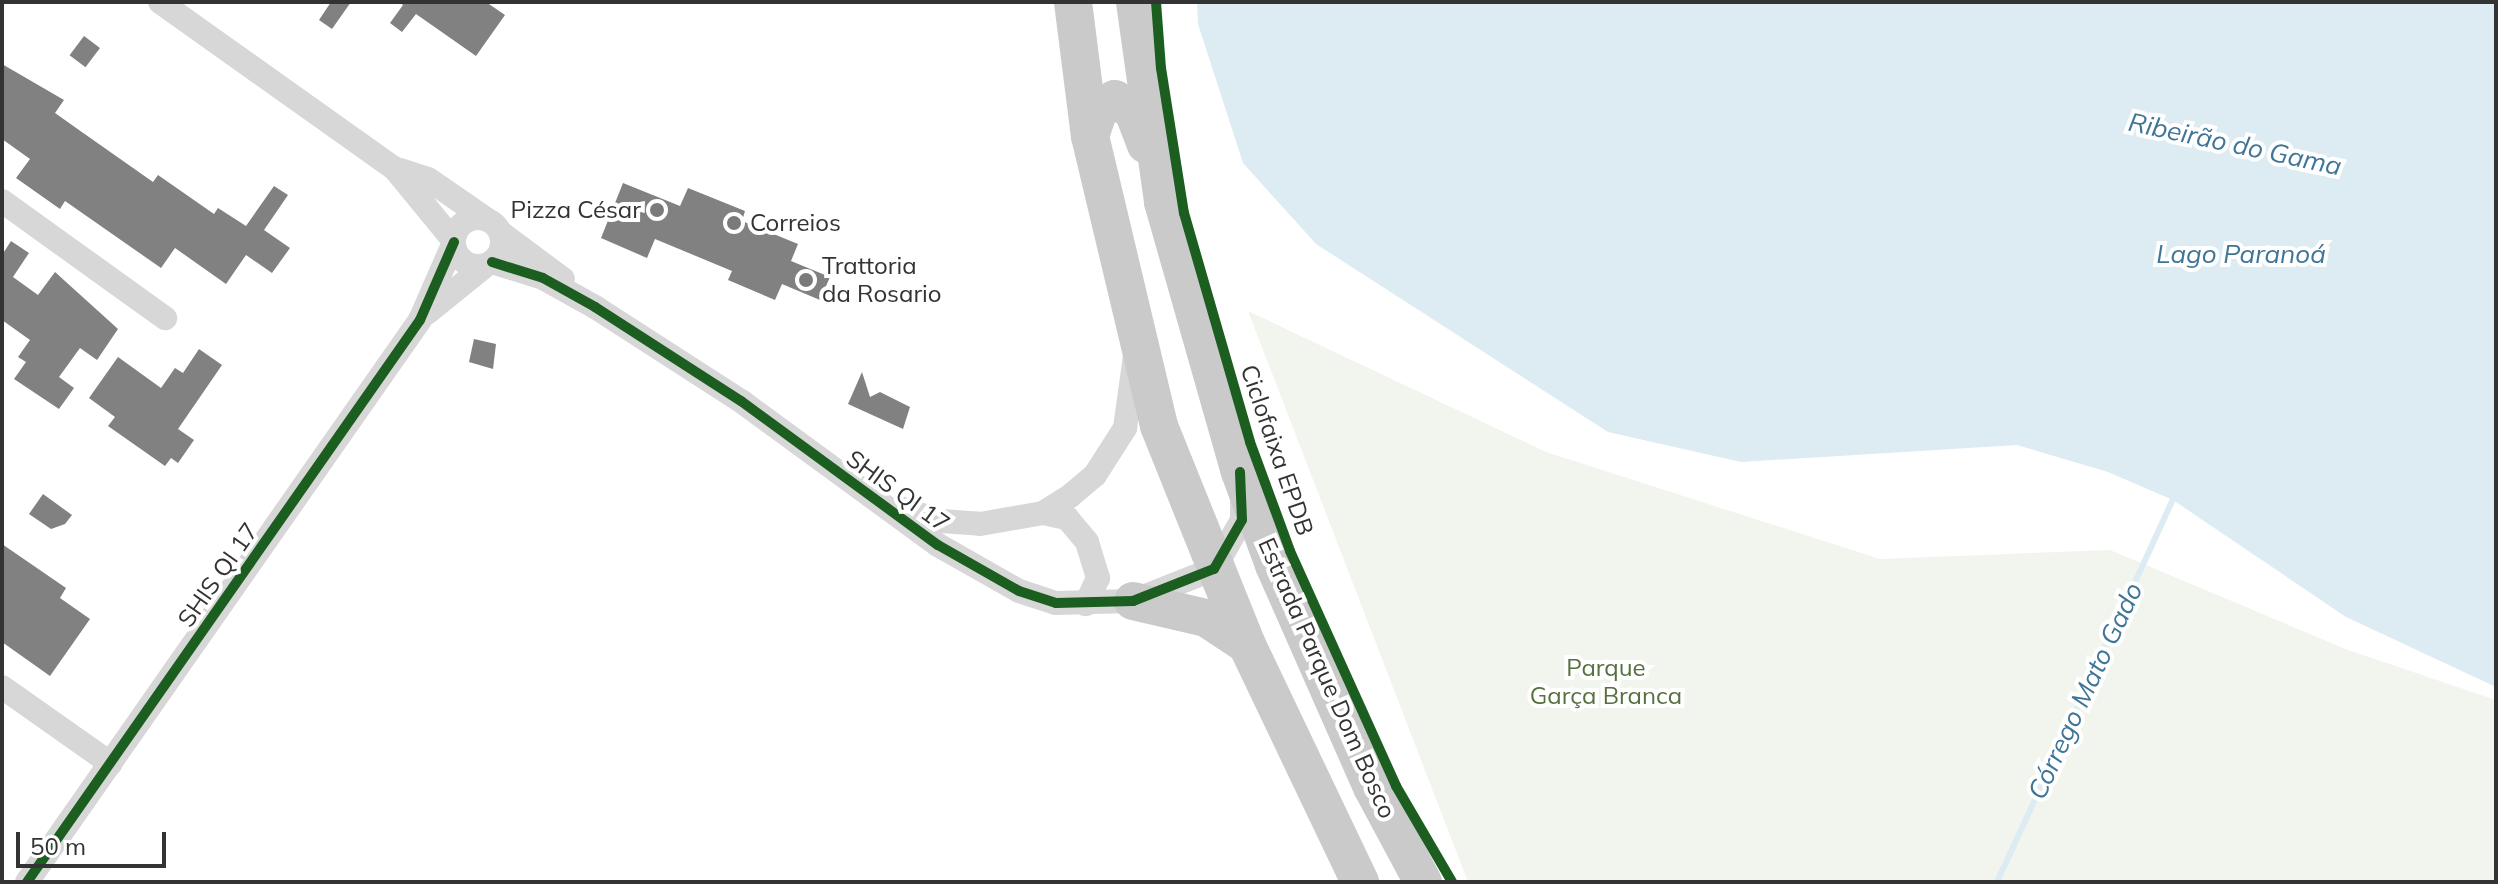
<!DOCTYPE html>
<meta charset="utf-8">
<style>
body{margin:0}
#map{position:relative;width:2498px;height:884px;overflow:hidden;background:#fff;font-family:Mulish,sans-serif}
div>[style]{position:absolute}
[style*='--x']{left:calc(var(--x)*1px);top:calc(var(--y)*1px);width:calc(var(--w)*1px);rotate:calc(var(--a)*1deg)}
.green>*{inset:0;background:#f1f5ed}
.water>*{inset:0;background:#ddebf3}
.stream>*{height:6px;margin:-3px;padding:0 3px;transform-origin:3px;border-radius:3px;background:#ddebf3}
.building>*{inset:0;background:#818181;transform-origin:0 0}
.street>*{height:24px;margin:-12px;padding:0 12px;transform-origin:12px;border-radius:12px;background:#d7d7d7}
.street>.ring{margin:-12px;padding:0;box-sizing:content-box;background:none;border:24px solid #d7d7d7;border-radius:50%}
.primary>*{height:38px;margin:-19px;padding:0 19px;transform-origin:19px;border-radius:19px;background:#cacaca}
.cycleway>*{height:10px;margin:-5px;padding:0 5px;transform-origin:5px;border-radius:5px;background:#1b5e20}
.dots>*{width:22px;height:22px;translate:-50% -50%;box-sizing:border-box;border:4px solid #fff;border-radius:50%}
span{translate:-50% -50%;white-space:nowrap;text-align:center;line-height:1.15;-webkit-text-stroke:8px #fff;paint-order:stroke}
.poi-label{font-size:24px;color:#333}
.right{translate:-100% -50%;text-align:right}
.left{translate:0 -50%;text-align:left}
.street-label{font-size:24px;color:#333}
.park-label{font-size:24px;color:#56703f}
.water-label{font-size:26px;color:#3f7597;font-style:italic}
.frame{position:absolute;inset:0;border:4px solid #333;pointer-events:none}
.scale{position:absolute;left:16px;top:832px;width:150px;height:36px;box-sizing:border-box;border:4px solid #333;border-top:0;padding-left:10px;font-size:24px;line-height:28px;white-space:nowrap;color:#333;-webkit-text-stroke:6px #fff;paint-order:stroke}
</style>
<div id="map">
<div class="green">
<div style="clip-path:polygon(1248px 311px,1546px 452px,1880px 559px,2110px 550px,2348px 650px,2496px 700px,2496px 882px,1468px 882px)"></div>
</div>
<div class="water">
<div style="clip-path:polygon(1197px 2px,2496px 2px,2496px 687px,2346px 617px,2173px 500px,2108px 472px,2017px 445px,1741px 462px,1608px 432px,1316px 244px,1243px 163px,1198px 24px)"></div>
</div>
<div class="stream">
<div style="--x:1997;--y:882;--w:421;--a:-65.3"></div>
</div>
<div class="building">
<div style="clip-path:polygon(331px 2px,351px 2px,332px 29px,319px 20px)"></div>
<div style="clip-path:polygon(399px 2px,486px 2px,505px 15px,476px 56px,416px 14px,402px 32px,390px 23px,403px 5px)"></div>
<div style="left:84px;top:36px;width:20px;height:24px;rotate:37deg"></div>
<div style="clip-path:polygon(2px 64px,64px 100px,55px 113px,79px 130px,153px 182px,158px 175px,214px 214px,218px 208px,246px 226px,274px 186px,288px 195px,264px 230px,290px 248px,272px 273px,246px 255px,226px 284px,175px 248px,161px 268px,65px 201px,60px 209px,16px 178px,30px 159px,2px 139px)"></div>
<div style="clip-path:polygon(623px 183px,680px 206px,688px 188px,745px 211px,742px 221px,798px 244px,791px 261px,830px 277px,820px 300px,782px 284px,775px 300px,728px 280px,732px 271px,655px 239px,647px 258px,601px 238px)"></div>
<div style="clip-path:polygon(11px 241px,29px 253px,13px 277px,38px 295px,55px 272px,118px 329px,97px 360px,80px 348px,59px 377px,74px 388px,59px 409px,14px 379px,26px 362px,18px 357px,30px 340px,2px 320px,2px 255px)"></div>
<div style="clip-path:polygon(474px 339px,496px 344px,493px 369px,469px 362px)"></div>
<div style="clip-path:polygon(199px 349px,222px 365px,178px 429px,194px 440px,178px 463px,171px 458px,165px 466px,108px 426px,115px 417px,89px 398px,118px 357px,161px 388px,175px 368px,183px 373px)"></div>
<div style="clip-path:polygon(862px 372px,870px 397px,880px 392px,910px 407px,903px 429px,848px 404px)"></div>
<div style="clip-path:polygon(43px 494px,72px 515px,65px 524px,51px 529px,29px 514px)"></div>
<div style="clip-path:polygon(2px 544px,66px 588px,60px 598px,90px 619px,50px 676px,2px 642px)"></div>
</div>
<div class="street">
<div style="--x:160;--y:2;--w:287;--a:35.4"></div>
<div style="--x:394;--y:168;--w:94;--a:50.6"></div>
<div style="--x:400;--y:170;--w:29;--a:18"></div>
<div style="--x:428;--y:179;--w:70;--a:34.6"></div>
<div style="--x:2;--y:201;--w:201;--a:35.7"></div>
<div class="ring" style="left:454px;top:218px;width:24px;height:24px"></div>
<div style="--x:501;--y:233;--w:77;--a:36.6"></div>
<div style="--x:492;--y:262;--w:53;--a:17.4"></div>
<div style="--x:543;--y:278;--w:60;--a:29.1"></div>
<div style="--x:595;--y:307;--w:174;--a:32.8"></div>
<div style="--x:741;--y:401;--w:244;--a:36.2"></div>
<div style="--x:938;--y:545;--w:93;--a:29.6"></div>
<div style="--x:1019;--y:591;--w:39;--a:18"></div>
<div style="--x:1056;--y:603;--w:77;--a:-1.5"></div>
<div style="--x:1133;--y:601;--w:87;--a:-21.6"></div>
<div style="--x:1214;--y:569;--w:56;--a:-60.3"></div>
<div style="--x:1242;--y:520;--w:26;--a:-90"></div>
<div style="--x:427;--y:313;--w:76;--a:-39.1"></div>
<div style="--x:900;--y:508;--w:43;--a:17.6"></div>
<div style="--x:941;--y:521;--w:39;--a:4"></div>
<div style="--x:980;--y:524;--w:64;--a:-9.9"></div>
<div style="--x:1043;--y:513;--w:32;--a:-32"></div>
<div style="--x:1070;--y:496;--w:33;--a:-40"></div>
<div style="--x:1095;--y:475;--w:56;--a:-57.4"></div>
<div style="--x:1125;--y:428;--w:73;--a:-82.1"></div>
<div style="--x:1043;--y:513;--w:25;--a:12"></div>
<div style="--x:1067;--y:518;--w:31;--a:50"></div>
<div style="--x:1087;--y:542;--w:38;--a:73"></div>
<div style="--x:1098;--y:578;--w:29;--a:115"></div>
<div style="--x:2;--y:687;--w:133;--a:35.2"></div>
<div style="--x:27;--y:882;--w:686;--a:-55.04"></div>
<div style="--x:420;--y:320;--w:85;--a:-66.4"></div>
</div>
<div class="primary">
<div style="--x:1073;--y:2;--w:135;--a:82.8"></div>
<div style="--x:1090;--y:136;--w:298;--a:76.6"></div>
<div style="--x:1159;--y:426;--w:236;--a:68.1"></div>
<div style="--x:1247;--y:645;--w:263;--a:64.5"></div>
<div style="--x:1135;--y:2;--w:202;--a:82"></div>
<div style="--x:1163;--y:202;--w:281;--a:74.1"></div>
<div style="--x:1240;--y:472;--w:99;--a:69.9"></div>
<div style="--x:1274;--y:565;--w:243;--a:66.2"></div>
<div style="--x:1372;--y:787;--w:108;--a:61.8"></div>
<div style="--x:1090;--y:136;--w:28;--a:-71"></div>
<div style="--x:1099;--y:110;--w:19;--a:-35"></div>
<div style="--x:1115;--y:99;--w:22;--a:34"></div>
<div style="--x:1133;--y:111;--w:36;--a:69"></div>
<div style="--x:1133;--y:601;--w:75;--a:13.1"></div>
<div style="--x:1206;--y:618;--w:49;--a:33.4"></div>
</div>
<div class="cycleway">
<div style="--x:1156;--y:2;--w:66;--a:85.7"></div>
<div style="--x:1161;--y:68;--w:147;--a:81"></div>
<div style="--x:1184;--y:213;--w:238;--a:73.9"></div>
<div style="--x:1250;--y:442;--w:116;--a:69.8"></div>
<div style="--x:1290;--y:551;--w:258;--a:65.7"></div>
<div style="--x:1396;--y:786;--w:111;--a:59.7"></div>
<div style="--x:492;--y:262;--w:53;--a:17.4"></div>
<div style="--x:543;--y:278;--w:60;--a:29.1"></div>
<div style="--x:595;--y:307;--w:174;--a:32.8"></div>
<div style="--x:741;--y:401;--w:244;--a:36.2"></div>
<div style="--x:938;--y:545;--w:93;--a:29.6"></div>
<div style="--x:1019;--y:591;--w:39;--a:18"></div>
<div style="--x:1056;--y:603;--w:77;--a:-1.5"></div>
<div style="--x:1133;--y:601;--w:87;--a:-21.6"></div>
<div style="--x:1214;--y:569;--w:56;--a:-60.3"></div>
<div style="--x:1242;--y:520;--w:48;--a:-92.4"></div>
<div style="--x:27;--y:882;--w:686;--a:-55.04"></div>
<div style="--x:420;--y:320;--w:85;--a:-66.4"></div>
</div>
<div class="dots">
<div style="left:657px;top:210px;background:#7a7a7a"></div>
<div style="left:734px;top:223px;background:#7a7a7a"></div>
<div style="left:806px;top:280px;background:#7a7a7a"></div>
</div>
<div class="poi-label">
<span class="right" style="left:641px;top:210px">Pizza César</span>
<span class="left" style="left:750px;top:223px">Correios</span>
<span class="left" style="left:822px;top:280px">Trattoria<br>da Rosario</span>
</div>
<div class="street-label">
<span style="left:1277px;top:450px;rotate:71deg">Ciclofaixa EPDB</span>
<span style="left:898px;top:491px;rotate:36deg">SHIS QI 17</span>
<span style="left:218px;top:575px;rotate:-55deg">SHIS QI 17</span>
<span style="left:1327px;top:678px;rotate:66deg">Estrada Parque Dom Bosco</span>
</div>
<div class="park-label">
<span style="left:1606px;top:682px">Parque<br>Garça Branca</span>
</div>
<div class="water-label">
<span style="left:2235px;top:144px;rotate:12deg">Ribeirão do Gama</span>
<span style="left:2241px;top:254px">Lago Paranoá</span>
<span style="left:2085px;top:691px;rotate:-65deg">Córrego Mato Gado</span>
</div>
<div class="frame"></div>
<div class="scale">50 m</div>
</div>
